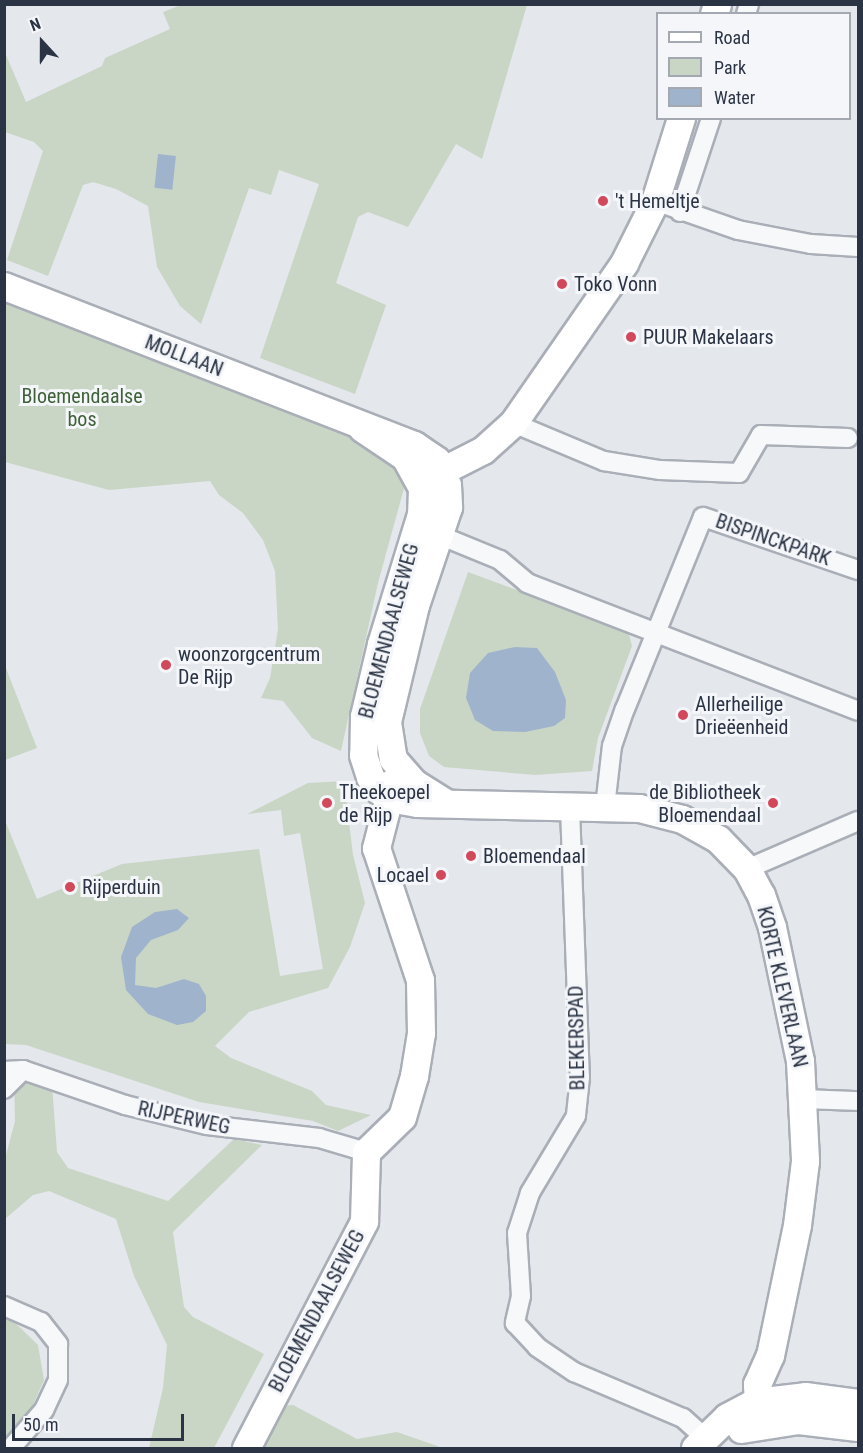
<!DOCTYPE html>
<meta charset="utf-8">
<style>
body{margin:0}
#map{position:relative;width:863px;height:1453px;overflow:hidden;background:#e4e7ec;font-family:"Roboto Condensed",sans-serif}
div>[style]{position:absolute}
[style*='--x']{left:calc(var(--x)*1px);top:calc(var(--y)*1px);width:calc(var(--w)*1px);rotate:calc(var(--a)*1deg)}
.green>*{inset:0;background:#c9d6c5}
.water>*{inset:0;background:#9fb4cc;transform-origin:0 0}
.roads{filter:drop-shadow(2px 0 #a9aeb7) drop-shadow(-2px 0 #a9aeb7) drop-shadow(0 2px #a9aeb7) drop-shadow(0 -2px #a9aeb7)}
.street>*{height:18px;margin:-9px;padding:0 9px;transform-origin:9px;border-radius:9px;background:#f7f8fa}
.secondary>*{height:27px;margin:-13.5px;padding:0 13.5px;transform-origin:13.5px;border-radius:13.5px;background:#fff}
.dots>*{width:16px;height:16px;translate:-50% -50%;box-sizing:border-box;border:3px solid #f4f6f9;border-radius:50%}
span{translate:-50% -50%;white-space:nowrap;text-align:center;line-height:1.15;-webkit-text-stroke:6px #f4f6f9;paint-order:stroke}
.poi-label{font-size:20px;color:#2b3445}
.left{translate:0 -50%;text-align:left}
.right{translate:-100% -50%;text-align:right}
.street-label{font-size:20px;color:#2b3445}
.park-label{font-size:20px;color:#3f6138}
.frame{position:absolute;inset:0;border:6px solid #2b3445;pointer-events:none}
.legend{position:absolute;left:656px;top:12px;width:195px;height:108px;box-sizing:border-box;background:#f4f6f9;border:2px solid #a4a8b1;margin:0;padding:8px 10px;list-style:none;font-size:18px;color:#2b3445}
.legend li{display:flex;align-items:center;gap:12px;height:30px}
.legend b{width:30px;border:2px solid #a4a8b1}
.north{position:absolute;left:12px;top:12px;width:60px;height:60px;-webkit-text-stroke:4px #f4f6f9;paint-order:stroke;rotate:339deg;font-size:16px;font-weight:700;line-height:24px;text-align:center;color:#2b3445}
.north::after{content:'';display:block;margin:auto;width:21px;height:27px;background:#2b3445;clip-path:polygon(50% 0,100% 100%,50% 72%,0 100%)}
.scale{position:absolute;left:12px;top:1414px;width:172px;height:27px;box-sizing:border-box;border:3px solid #2b3445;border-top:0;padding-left:8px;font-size:18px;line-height:21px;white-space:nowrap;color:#2b3445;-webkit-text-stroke:4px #f4f6f9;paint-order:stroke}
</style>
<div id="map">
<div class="green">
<div style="clip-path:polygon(181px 5px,527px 5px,482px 159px,456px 144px,408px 227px,368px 212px,358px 217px,336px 283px,386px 305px,355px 394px,260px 358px,319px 184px,279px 170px,271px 195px,249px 188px,201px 324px,180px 306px,157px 267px,148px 206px,116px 189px,93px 182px,83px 185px,48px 276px,7px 260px,43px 151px,34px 142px,5px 132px,4px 50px,26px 102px,102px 66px,105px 58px,170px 29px,163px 12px)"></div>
<div style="clip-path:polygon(4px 296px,377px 436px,406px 481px,378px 583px,341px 751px,312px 738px,283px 701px,261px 698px,270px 678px,278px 629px,275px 571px,263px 540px,243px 513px,219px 495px,210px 481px,109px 490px,5px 462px)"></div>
<div style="clip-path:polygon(468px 572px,628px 631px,632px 646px,598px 738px,592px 771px,535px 775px,444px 767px,429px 756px,420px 733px,420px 709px)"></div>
<div style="clip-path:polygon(4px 663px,37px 748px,5px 760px,4px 760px)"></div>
<div style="clip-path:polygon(344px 781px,353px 855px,365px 903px,350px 947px,328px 988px,249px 1012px,215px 1046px,231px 1058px,312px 1091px,326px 1105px,371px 1115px,338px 1131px,313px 1121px,199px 1102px,26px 1045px,5px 1044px,4px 818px,37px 899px,122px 864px,259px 849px,280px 976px,323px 969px,300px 833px,284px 836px,281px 810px,247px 814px,308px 783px)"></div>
<div style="clip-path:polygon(14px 1078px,52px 1085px,57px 1152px,68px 1168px,168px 1201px,234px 1139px,262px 1145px,173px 1232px,184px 1307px,193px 1317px,264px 1354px,214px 1448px,149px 1448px,163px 1388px,167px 1345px,134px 1276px,116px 1219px,49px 1191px,33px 1195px,5px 1219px,5px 1159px,15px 1121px)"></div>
<div style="clip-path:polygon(5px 1313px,38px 1345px,44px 1380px,29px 1414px,5px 1448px)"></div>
<div style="clip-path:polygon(293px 1405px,357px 1439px,397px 1432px,443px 1448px,259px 1448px,281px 1406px)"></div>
</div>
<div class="water">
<div style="left:158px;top:154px;width:18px;height:34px;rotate:6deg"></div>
<div style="clip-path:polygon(515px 647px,537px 648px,555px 672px,566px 700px,565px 718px,554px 726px,525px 732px,493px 731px,475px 720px,466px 698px,470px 673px,488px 653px)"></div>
<div style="clip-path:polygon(177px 909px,189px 918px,178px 930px,151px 940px,136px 958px,135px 985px,156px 988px,184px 979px,199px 984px,206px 996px,206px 1011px,193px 1022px,177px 1025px,148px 1014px,126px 990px,121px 957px,132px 927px,155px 912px)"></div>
</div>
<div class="roads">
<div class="street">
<div style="--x:746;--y:14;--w:10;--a:-73"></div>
<div style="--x:655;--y:201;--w:88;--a:19.3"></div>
<div style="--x:738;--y:230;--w:74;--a:10.9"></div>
<div style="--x:811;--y:244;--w:47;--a:3.7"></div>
<div style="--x:680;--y:212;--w:99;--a:-71.7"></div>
<div style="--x:513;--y:423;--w:99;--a:22.7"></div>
<div style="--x:604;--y:461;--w:57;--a:9.1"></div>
<div style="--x:660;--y:470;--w:79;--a:2.2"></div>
<div style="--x:739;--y:473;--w:44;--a:-59.9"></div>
<div style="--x:761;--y:435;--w:87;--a:2"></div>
<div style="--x:439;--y:535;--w:66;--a:22.3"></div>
<div style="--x:500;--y:560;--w:35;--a:40"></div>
<div style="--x:527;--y:583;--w:355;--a:21.1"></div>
<div style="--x:605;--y:807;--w:61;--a:-83.5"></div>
<div style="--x:612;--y:746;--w:39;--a:-71"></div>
<div style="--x:625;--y:709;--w:207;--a:-67.9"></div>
<div style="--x:703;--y:517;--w:164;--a:18.9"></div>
<div style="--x:570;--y:808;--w:269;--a:87.9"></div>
<div style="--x:580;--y:1077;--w:39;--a:96"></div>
<div style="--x:576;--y:1116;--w:90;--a:120.9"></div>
<div style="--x:530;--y:1193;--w:42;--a:108"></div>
<div style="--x:517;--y:1233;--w:63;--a:86.4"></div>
<div style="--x:521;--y:1296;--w:28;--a:103"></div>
<div style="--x:515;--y:1323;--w:33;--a:47"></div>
<div style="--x:537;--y:1347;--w:45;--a:34"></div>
<div style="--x:574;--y:1372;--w:118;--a:22.9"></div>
<div style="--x:683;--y:1418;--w:31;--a:42"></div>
<div style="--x:747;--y:869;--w:121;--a:-23.4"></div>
<div style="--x:4;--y:1071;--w:19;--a:-3"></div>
<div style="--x:23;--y:1070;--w:108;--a:18.9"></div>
<div style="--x:125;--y:1105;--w:84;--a:13.7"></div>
<div style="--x:207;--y:1125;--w:113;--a:6.6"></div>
<div style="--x:319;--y:1138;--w:49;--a:16.6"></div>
<div style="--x:4;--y:1089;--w:27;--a:-45"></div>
<div style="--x:805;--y:1099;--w:53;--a:2.2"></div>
<div style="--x:4;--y:1306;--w:40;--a:23.4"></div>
<div style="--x:41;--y:1322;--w:28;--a:52"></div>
<div style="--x:58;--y:1344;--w:36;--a:90"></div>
<div style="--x:58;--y:1380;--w:33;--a:115"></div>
<div style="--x:44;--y:1410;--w:50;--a:131"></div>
</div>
<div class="secondary">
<div style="--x:714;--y:14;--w:10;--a:-73"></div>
<div style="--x:4;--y:286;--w:440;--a:21.2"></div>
<div style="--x:414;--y:445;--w:27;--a:34"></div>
<div style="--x:436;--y:460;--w:27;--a:66"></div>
<div style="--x:447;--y:485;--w:22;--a:87"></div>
<div style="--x:448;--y:507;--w:103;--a:108.6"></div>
<div style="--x:415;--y:605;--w:120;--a:103.5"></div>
<div style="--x:387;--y:722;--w:37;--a:81"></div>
<div style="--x:393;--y:759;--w:32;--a:49"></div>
<div style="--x:414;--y:783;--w:38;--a:32"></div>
<div style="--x:362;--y:428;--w:52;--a:34"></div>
<div style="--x:405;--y:457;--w:35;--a:61"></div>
<div style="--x:422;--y:488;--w:26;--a:92"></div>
<div style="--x:421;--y:514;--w:136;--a:107.1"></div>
<div style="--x:381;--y:644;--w:74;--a:103.3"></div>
<div style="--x:364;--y:716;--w:39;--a:91"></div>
<div style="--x:363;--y:755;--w:23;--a:72"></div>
<div style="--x:370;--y:777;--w:17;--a:54"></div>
<div style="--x:380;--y:791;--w:11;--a:38"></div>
<div style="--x:389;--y:798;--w:28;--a:10"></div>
<div style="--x:417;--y:803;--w:222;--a:1.3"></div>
<div style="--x:639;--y:808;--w:44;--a:14.3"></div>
<div style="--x:682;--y:819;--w:41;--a:29.1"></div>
<div style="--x:718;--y:839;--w:42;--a:46"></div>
<div style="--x:747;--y:869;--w:30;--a:62"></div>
<div style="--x:761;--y:895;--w:34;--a:71"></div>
<div style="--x:772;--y:927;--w:137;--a:78.2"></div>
<div style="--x:800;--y:1061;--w:100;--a:87.1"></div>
<div style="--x:805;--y:1161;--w:64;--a:97.1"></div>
<div style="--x:797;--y:1225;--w:133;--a:101.7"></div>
<div style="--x:770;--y:1355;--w:32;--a:114"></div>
<div style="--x:757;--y:1384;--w:40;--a:87.1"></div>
<div style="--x:426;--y:479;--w:64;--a:-27"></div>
<div style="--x:483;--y:450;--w:40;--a:-42"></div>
<div style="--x:513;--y:423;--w:195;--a:-55.2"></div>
<div style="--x:624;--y:263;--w:69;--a:-63.4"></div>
<div style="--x:655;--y:201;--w:87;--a:-72.6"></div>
<div style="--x:741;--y:1429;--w:58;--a:-9"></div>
<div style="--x:798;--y:1420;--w:60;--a:6.7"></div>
<div style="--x:246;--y:1448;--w:256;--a:-62.5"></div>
<div style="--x:364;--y:1221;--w:69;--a:-88.3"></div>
<div style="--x:366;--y:1152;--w:50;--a:-44.2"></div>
<div style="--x:402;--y:1117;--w:43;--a:-73.7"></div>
<div style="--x:414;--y:1076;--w:44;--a:-80.8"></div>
<div style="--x:421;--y:1033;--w:53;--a:-91.1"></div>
<div style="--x:420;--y:980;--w:139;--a:-108.4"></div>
<div style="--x:376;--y:848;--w:68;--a:-75.6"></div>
<div style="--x:695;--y:1448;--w:45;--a:-44.1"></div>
<div style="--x:727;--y:1417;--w:32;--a:-28"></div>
<div style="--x:755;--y:1402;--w:50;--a:-6.8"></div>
<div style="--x:805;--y:1396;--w:53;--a:7.5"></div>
</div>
</div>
<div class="dots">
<div style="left:603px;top:201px;background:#d1495b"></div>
<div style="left:562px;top:284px;background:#d1495b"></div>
<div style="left:631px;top:337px;background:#d1495b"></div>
<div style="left:166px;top:665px;background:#d1495b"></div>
<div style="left:683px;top:715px;background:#d1495b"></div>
<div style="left:327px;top:803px;background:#d1495b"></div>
<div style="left:773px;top:803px;background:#d1495b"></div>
<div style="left:471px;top:856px;background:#d1495b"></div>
<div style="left:441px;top:875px;background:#d1495b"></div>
<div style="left:70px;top:887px;background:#d1495b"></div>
</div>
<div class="poi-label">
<span class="left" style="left:615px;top:201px">'t Hemeltje</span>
<span class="left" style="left:574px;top:284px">Toko Vonn</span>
<span class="left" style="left:643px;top:337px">PUUR Makelaars</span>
<span class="left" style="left:178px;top:666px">woonzorgcentrum<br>De Rijp</span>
<span class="left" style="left:695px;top:716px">Allerheilige<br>Drieëenheid</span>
<span class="left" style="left:339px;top:804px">Theekoepel<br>de Rijp</span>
<span class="right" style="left:761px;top:804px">de Bibliotheek<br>Bloemendaal</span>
<span class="left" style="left:483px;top:856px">Bloemendaal</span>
<span class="right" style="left:429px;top:875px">Locael</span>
<span class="left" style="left:82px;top:887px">Rijperduin</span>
</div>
<div class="street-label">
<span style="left:184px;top:356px;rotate:21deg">MOLLAAN</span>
<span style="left:773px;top:540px;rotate:19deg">BISPINCKPARK</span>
<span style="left:389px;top:631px;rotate:-75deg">BLOEMENDAALSEWEG</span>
<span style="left:782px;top:987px;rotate:77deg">KORTE KLEVERLAAN</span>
<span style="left:577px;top:1038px;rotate:-91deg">BLEKERSPAD</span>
<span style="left:184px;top:1118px;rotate:12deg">RIJPERWEG</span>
<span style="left:317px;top:1311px;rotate:-62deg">BLOEMENDAALSEWEG</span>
</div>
<div class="park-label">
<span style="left:82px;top:408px">Bloemendaalse<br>bos</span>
</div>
<div class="frame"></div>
<ul class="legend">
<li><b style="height:8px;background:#fff"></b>Road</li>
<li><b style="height:16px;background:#c9d6c5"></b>Park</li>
<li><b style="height:16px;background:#9fb4cc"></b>Water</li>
</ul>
<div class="north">N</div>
<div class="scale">50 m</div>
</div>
